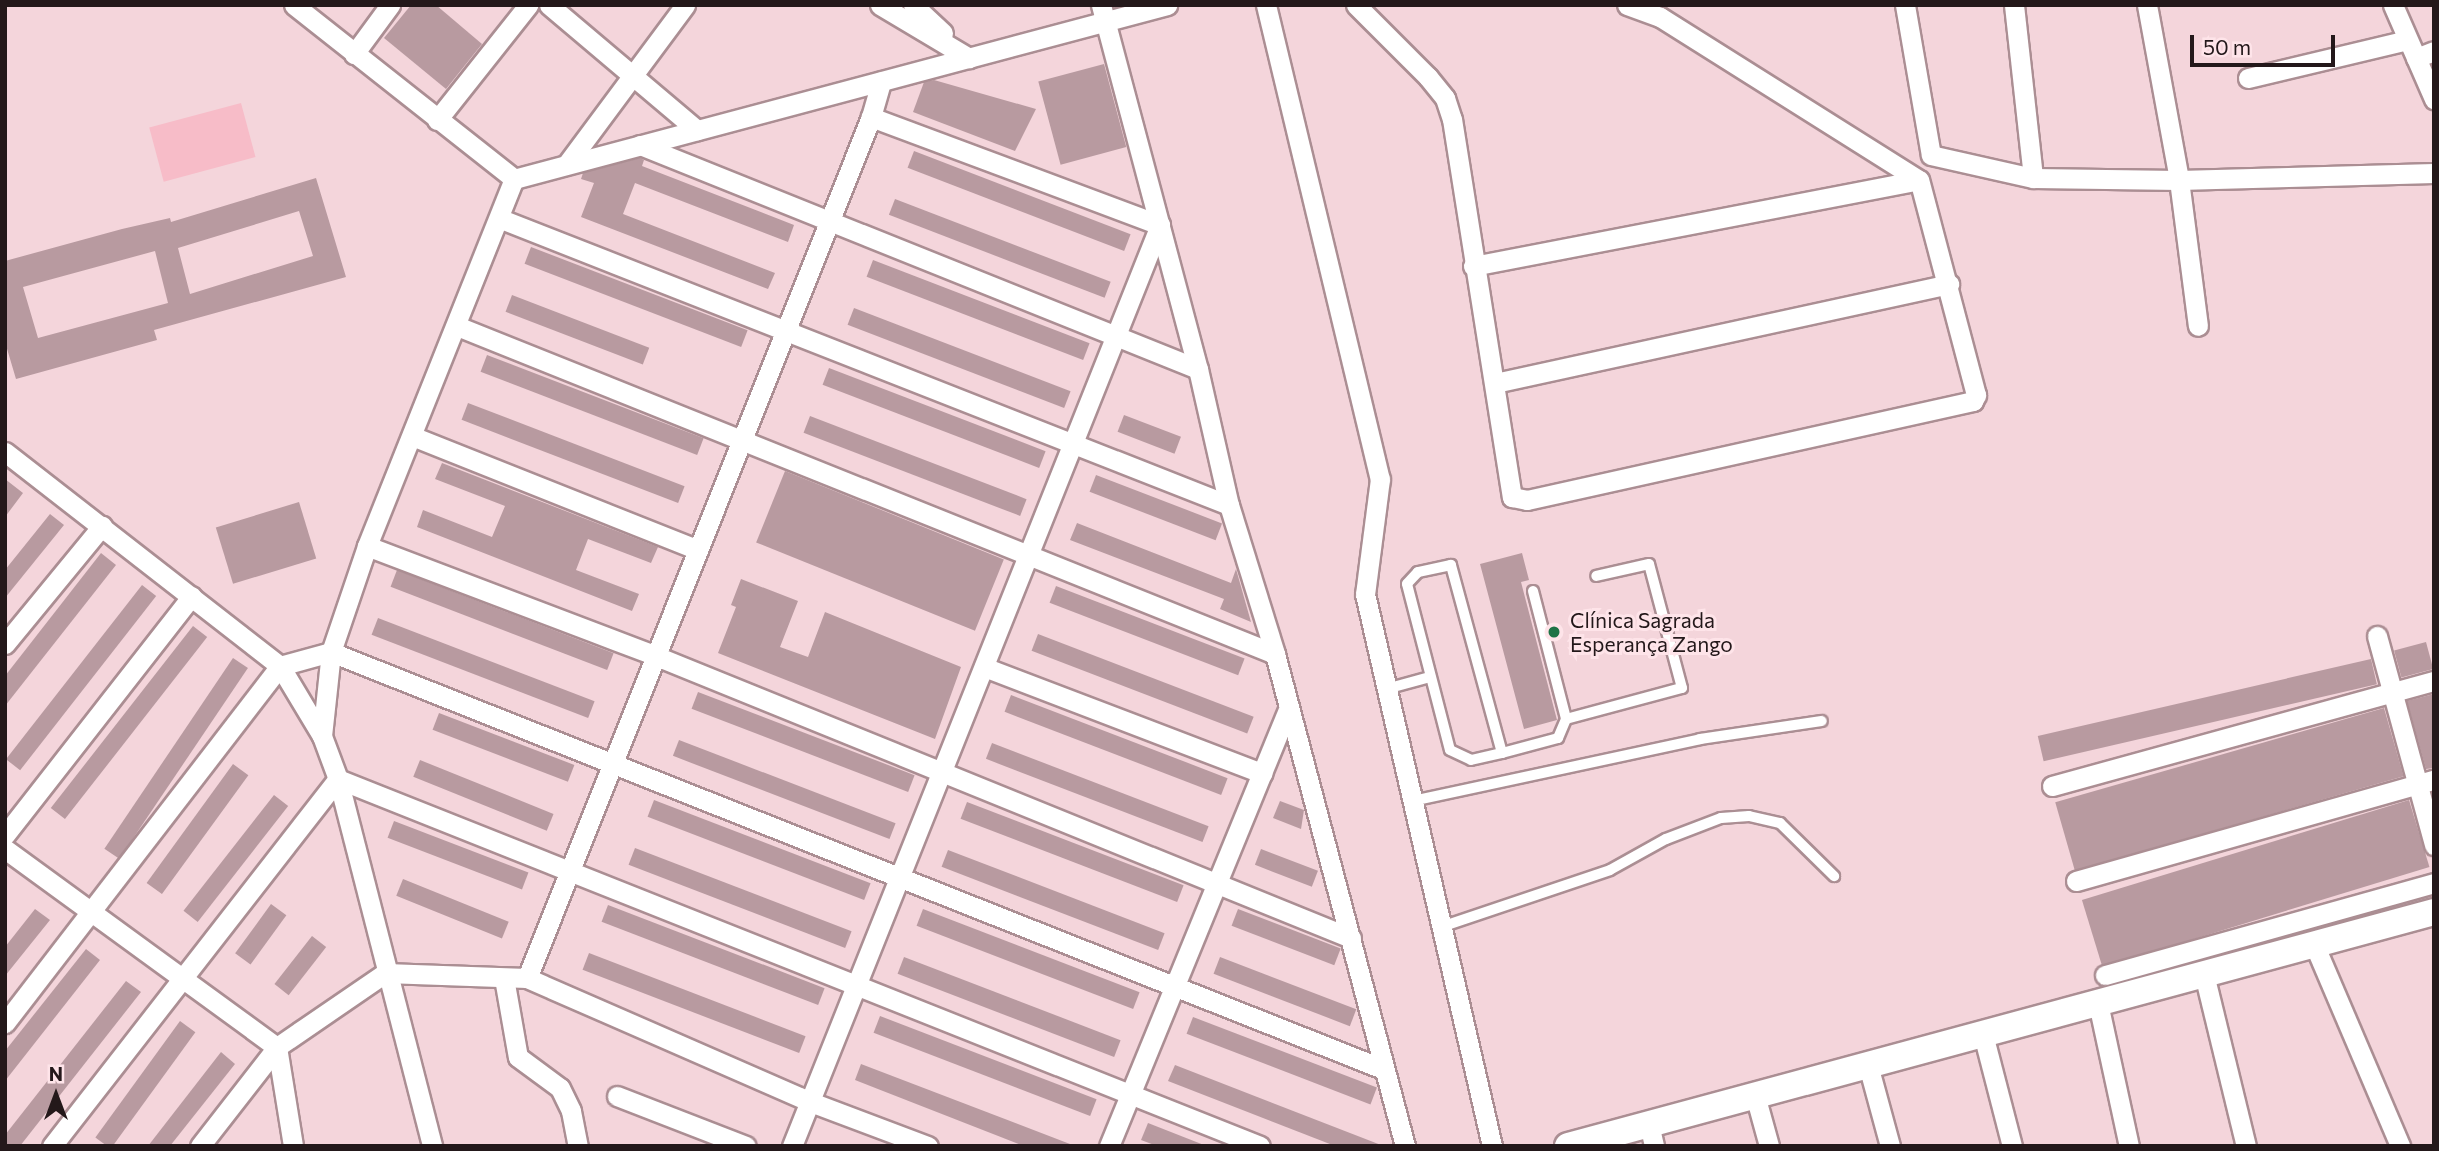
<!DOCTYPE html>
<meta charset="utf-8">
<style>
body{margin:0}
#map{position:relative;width:2439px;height:1151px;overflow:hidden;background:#f4d5db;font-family:Commissioner,sans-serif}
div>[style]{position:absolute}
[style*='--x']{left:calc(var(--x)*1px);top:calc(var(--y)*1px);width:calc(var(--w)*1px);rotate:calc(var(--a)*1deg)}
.green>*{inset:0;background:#f7bcc8;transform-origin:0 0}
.building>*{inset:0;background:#b89aa0;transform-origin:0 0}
.roads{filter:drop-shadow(2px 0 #ab8e93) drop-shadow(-2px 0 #ab8e93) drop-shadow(0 2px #ab8e93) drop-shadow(0 -2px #ab8e93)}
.lane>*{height:10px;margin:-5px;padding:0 5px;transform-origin:5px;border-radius:5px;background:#fff}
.street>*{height:19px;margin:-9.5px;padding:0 9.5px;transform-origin:9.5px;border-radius:9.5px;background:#fff}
.secondary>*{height:26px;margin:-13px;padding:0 13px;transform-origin:13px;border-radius:13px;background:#fff}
.dots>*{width:19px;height:19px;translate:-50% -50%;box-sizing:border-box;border:4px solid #fee4e9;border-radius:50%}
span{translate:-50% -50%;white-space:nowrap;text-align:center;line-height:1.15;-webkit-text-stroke:6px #fee4e9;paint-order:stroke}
.poi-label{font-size:21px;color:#23181a}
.left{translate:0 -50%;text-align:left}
.frame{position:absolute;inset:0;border:7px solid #23181a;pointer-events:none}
.north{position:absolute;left:21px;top:1060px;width:70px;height:70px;-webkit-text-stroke:5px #fee4e9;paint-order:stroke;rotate:0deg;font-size:19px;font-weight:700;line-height:28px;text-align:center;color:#23181a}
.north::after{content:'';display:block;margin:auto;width:24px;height:32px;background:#23181a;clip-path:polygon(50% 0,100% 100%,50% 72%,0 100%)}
.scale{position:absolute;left:2190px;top:35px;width:145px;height:32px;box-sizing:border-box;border:4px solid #23181a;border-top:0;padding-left:9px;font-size:21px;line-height:24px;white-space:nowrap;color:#23181a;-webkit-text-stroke:5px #fee4e9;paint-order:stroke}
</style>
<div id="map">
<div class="green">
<div style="left:241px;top:103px;width:56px;height:95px;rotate:75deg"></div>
</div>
<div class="building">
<div style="clip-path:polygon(411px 5px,436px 5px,482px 44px,446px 89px,384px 38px)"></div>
<div style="left:1104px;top:64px;width:86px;height:68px;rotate:75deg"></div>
<div style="clip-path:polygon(934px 80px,1036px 109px,1015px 151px,913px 112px,924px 82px)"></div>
<div style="left:914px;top:151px;width:232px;height:18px;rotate:21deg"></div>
<div style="clip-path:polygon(640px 158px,644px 160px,642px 166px,794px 225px,788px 242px,635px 183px,623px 214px,775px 273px,768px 289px,581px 217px,594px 183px,581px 179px,583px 173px)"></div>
<div style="clip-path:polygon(evenodd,316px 178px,346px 277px,154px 330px,157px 340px,16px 379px,5px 342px,5px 261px,122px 229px,170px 218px,171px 222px,316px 178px,299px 211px,313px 256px,190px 294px,178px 248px,299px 211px,316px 178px,155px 251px,168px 303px,38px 338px,23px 287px,155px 251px)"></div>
<div style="left:895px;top:199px;width:231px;height:17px;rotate:21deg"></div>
<div style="left:531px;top:247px;width:232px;height:18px;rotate:21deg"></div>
<div style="left:873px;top:260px;width:232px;height:18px;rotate:21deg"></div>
<div style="left:512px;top:295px;width:147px;height:18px;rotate:21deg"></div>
<div style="left:854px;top:308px;width:232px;height:18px;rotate:21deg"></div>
<div style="left:487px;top:355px;width:232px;height:18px;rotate:21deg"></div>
<div style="left:829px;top:368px;width:232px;height:18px;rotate:21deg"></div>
<div style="left:468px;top:403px;width:232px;height:18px;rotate:21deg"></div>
<div style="left:1124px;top:415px;width:61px;height:18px;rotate:21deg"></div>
<div style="left:810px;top:416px;width:232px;height:18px;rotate:21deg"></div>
<div style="clip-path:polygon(442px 463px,658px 547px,651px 563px,588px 539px,576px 570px,639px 594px,632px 611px,417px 527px,423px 510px,492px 537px,505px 506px,435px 479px)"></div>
<div style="left:785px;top:471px;width:236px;height:77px;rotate:22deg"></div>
<div style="left:1096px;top:475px;width:135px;height:18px;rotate:21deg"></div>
<div style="clip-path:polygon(5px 479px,23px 493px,5px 517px)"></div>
<div style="left:299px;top:502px;width:59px;height:87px;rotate:73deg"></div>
<div style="clip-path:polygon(50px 514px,64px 525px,5px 598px,5px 570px)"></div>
<div style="clip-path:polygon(1077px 523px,1231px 583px,1236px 569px,1251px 622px,1220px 609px,1224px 599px,1070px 540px)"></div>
<div style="clip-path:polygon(101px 553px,116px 565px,5px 706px,5px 676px)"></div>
<div style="clip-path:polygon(1522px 553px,1529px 580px,1521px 582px,1557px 720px,1524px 729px,1480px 564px)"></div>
<div style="left:397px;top:570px;width:232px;height:18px;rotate:21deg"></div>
<div style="clip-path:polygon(741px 579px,798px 601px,780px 647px,808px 657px,825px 612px,961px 667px,935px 739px,718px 653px,736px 607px,731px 605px)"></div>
<div style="left:142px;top:585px;width:18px;height:221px;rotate:38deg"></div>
<div style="left:1056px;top:586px;width:202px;height:18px;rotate:21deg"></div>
<div style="left:378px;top:618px;width:232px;height:18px;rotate:21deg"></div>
<div style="left:193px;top:626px;width:18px;height:231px;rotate:38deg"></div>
<div style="left:1038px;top:634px;width:231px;height:18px;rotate:21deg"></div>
<div style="left:2426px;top:642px;width:28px;height:33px;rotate:75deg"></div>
<div style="left:233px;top:658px;width:18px;height:230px;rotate:34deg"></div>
<div style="left:2371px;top:659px;width:26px;height:342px;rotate:77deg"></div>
<div style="left:698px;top:692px;width:232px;height:18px;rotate:21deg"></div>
<div style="clip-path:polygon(2434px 694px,2434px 768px,2426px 769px,2407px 701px)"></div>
<div style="left:1011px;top:695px;width:232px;height:18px;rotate:21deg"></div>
<div style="left:2384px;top:708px;width:71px;height:342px;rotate:74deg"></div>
<div style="left:439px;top:713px;width:145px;height:18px;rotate:21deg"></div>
<div style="left:679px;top:740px;width:232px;height:17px;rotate:21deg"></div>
<div style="left:992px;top:743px;width:232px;height:17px;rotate:21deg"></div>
<div style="left:420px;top:760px;width:144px;height:18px;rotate:22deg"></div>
<div style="left:233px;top:764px;width:19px;height:147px;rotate:36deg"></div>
<div style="left:274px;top:795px;width:18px;height:147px;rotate:38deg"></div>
<div style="left:654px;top:800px;width:232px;height:18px;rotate:21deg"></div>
<div style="left:2409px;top:800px;width:70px;height:342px;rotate:73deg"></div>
<div style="clip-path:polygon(1280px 801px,1304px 810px,1301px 829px,1273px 818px)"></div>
<div style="left:967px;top:802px;width:232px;height:18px;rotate:21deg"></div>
<div style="left:394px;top:821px;width:144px;height:18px;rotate:21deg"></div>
<div style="left:635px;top:848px;width:232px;height:18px;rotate:21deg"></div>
<div style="left:1261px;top:849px;width:61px;height:17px;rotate:21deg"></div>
<div style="left:948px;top:850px;width:232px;height:18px;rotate:21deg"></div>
<div style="left:403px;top:879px;width:114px;height:18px;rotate:22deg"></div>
<div style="left:271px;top:904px;width:19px;height:61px;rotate:36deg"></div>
<div style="left:608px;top:905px;width:232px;height:18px;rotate:21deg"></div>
<div style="clip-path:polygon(35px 909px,50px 920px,5px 976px,5px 947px)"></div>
<div style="left:923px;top:909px;width:232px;height:18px;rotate:21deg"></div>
<div style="left:1238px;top:909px;width:110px;height:18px;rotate:21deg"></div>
<div style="left:312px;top:936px;width:18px;height:61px;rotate:38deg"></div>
<div style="clip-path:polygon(86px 949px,100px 960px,5px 1081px,5px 1051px)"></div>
<div style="left:589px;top:953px;width:232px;height:18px;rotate:21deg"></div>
<div style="left:904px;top:957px;width:232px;height:18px;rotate:21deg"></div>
<div style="left:1220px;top:957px;width:146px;height:18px;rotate:21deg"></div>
<div style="clip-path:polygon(126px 981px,141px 992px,20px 1146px,5px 1146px,5px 1135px)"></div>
<div style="left:880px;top:1016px;width:232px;height:18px;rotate:21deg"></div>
<div style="left:1193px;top:1017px;width:197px;height:18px;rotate:21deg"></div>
<div style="left:180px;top:1021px;width:19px;height:144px;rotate:36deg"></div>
<div style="clip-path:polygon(221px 1052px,235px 1064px,170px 1146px,148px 1146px)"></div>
<div style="clip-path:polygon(861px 1064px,1070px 1144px,1070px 1146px,1024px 1146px,883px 1091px,855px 1080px)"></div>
<div style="clip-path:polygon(1175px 1065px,1381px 1145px,1381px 1146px,1335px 1146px,1168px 1081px)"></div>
<div style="clip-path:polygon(1148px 1123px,1204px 1145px,1204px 1146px,1157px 1146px,1141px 1140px)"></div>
</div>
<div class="roads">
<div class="lane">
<div style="--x:1533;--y:591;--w:132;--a:75.5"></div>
<div style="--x:1386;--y:689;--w:46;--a:-15.3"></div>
<div style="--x:1502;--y:753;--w:195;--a:-105.2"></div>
<div style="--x:1451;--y:565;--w:34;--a:168"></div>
<div style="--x:1418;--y:572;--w:16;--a:133"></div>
<div style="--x:1407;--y:584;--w:171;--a:75.5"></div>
<div style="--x:1450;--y:750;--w:23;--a:25"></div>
<div style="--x:1471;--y:760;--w:32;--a:-13"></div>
<div style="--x:1502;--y:753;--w:58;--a:-15"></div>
<div style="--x:1558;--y:738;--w:21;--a:-67"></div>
<div style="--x:1566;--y:719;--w:120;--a:-15"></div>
<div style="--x:1682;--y:688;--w:128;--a:-104.9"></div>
<div style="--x:1649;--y:564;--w:54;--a:167.2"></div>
<div style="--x:1412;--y:801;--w:295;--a:-12.1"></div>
<div style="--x:1700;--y:739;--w:123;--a:-8.4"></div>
<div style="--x:1441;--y:927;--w:178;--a:-18.6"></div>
<div style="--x:1610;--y:870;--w:64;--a:-29"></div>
<div style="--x:1666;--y:839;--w:59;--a:-20.9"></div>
<div style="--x:1721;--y:818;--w:28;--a:-4"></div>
<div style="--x:1749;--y:816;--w:32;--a:13"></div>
<div style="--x:1780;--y:823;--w:76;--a:44.5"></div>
</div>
<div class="street">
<div style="--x:294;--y:5;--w:280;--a:38.3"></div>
<div style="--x:549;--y:5;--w:194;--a:40.2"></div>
<div style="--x:880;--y:5;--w:104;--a:30.8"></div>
<div style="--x:913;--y:5;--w:41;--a:43"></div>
<div style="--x:1101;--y:5;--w:377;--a:75.1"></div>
<div style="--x:1198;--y:369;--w:139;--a:77.2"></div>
<div style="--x:1229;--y:505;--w:156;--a:72.8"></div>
<div style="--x:1275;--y:654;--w:509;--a:75.2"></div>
<div style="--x:1266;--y:5;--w:488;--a:76.5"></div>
<div style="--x:1380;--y:479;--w:116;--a:97.4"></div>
<div style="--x:1365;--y:594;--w:566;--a:77.04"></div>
<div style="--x:1356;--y:5;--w:102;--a:45"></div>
<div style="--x:1428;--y:77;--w:27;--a:51"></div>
<div style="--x:1445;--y:98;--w:22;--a:72"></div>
<div style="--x:1452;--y:119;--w:383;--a:81"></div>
<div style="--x:1512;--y:497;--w:15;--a:11"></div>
<div style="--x:1527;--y:500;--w:457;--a:-12.5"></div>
<div style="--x:1973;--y:401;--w:7;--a:-63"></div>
<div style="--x:1976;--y:395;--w:222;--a:-104.8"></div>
<div style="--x:1919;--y:180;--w:306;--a:-147.8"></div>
<div style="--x:1660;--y:17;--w:35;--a:-160"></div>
<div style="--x:1905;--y:5;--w:152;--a:80.2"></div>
<div style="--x:1931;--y:155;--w:105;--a:12.7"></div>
<div style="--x:2014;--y:5;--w:174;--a:83.7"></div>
<div style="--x:2033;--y:178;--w:146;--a:0.8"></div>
<div style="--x:2179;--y:180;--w:255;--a:-1.6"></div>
<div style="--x:2147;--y:5;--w:178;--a:79.6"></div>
<div style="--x:2179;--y:180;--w:147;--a:82.6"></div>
<div style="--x:2393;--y:5;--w:103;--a:66.4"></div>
<div style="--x:354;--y:54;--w:61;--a:-53.7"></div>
<div style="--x:2416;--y:58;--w:19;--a:-21"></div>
<div style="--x:2248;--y:78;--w:164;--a:-13.4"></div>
<div style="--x:437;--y:120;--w:147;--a:-51.6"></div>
<div style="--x:640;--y:145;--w:601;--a:21.87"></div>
<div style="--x:567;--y:164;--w:198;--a:-53.4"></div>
<div style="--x:514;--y:179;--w:676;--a:-14.92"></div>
<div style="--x:501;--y:219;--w:782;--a:21.45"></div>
<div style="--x:1473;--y:266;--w:454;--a:-10.9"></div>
<div style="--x:457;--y:326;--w:881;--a:21.85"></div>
<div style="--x:1495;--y:383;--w:465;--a:-12.3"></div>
<div style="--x:412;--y:436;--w:308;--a:21.7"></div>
<div style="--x:5;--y:452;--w:348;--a:37.9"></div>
<div style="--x:280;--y:666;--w:82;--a:59"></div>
<div style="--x:322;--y:736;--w:46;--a:69.6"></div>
<div style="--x:338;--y:779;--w:379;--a:75.6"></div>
<div style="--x:367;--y:546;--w:309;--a:20.8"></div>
<div style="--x:656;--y:656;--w:750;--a:22.09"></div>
<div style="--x:2377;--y:636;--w:217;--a:74.7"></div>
<div style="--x:5;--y:644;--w:153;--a:-50.6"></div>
<div style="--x:984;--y:667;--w:298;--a:20.9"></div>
<div style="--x:322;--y:736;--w:84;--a:-83.9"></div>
<div style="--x:331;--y:652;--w:112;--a:-71.2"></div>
<div style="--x:367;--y:546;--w:395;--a:-68.2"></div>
<div style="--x:2052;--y:786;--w:396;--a:-15.4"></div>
<div style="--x:5;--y:835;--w:303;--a:-52"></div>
<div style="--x:5;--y:849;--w:336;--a:36.1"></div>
<div style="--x:277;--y:1047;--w:100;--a:80.8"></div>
<div style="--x:2076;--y:881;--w:372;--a:-15.8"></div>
<div style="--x:2314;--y:944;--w:220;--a:66.9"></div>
<div style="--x:2204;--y:974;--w:177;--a:76.3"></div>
<div style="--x:2105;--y:975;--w:342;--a:-15.6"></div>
<div style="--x:504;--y:978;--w:80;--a:80"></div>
<div style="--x:518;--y:1057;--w:52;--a:36.4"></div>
<div style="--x:560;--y:1088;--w:25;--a:64"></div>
<div style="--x:571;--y:1111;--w:36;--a:79"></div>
<div style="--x:527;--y:978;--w:927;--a:-68.22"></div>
<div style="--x:871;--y:117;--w:37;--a:-74"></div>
<div style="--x:2098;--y:1003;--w:146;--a:77.8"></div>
<div style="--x:5;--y:1023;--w:451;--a:-52.4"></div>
<div style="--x:280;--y:666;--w:53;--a:-15.4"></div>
<div style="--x:331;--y:652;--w:1132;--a:21.62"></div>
<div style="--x:1983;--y:1034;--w:116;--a:75.5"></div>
<div style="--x:1868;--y:1065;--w:84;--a:74.8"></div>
<div style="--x:1755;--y:1095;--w:53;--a:74.6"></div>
<div style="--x:617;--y:1096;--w:138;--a:21.2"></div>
<div style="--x:1649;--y:1124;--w:23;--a:77"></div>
<div style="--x:52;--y:1146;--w:465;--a:-52.1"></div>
<div style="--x:338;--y:779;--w:992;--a:21.7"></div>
<div style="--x:200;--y:1146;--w:125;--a:-52.1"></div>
<div style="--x:277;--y:1047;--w:131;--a:-34.4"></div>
<div style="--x:385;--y:973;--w:142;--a:2"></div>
<div style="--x:527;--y:978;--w:307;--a:23.6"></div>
<div style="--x:808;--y:1101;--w:128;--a:20.6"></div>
<div style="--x:792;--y:1146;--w:992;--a:-68.22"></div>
<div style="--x:1160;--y:225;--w:309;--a:-159.5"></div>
<div style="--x:1109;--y:1146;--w:474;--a:-67.7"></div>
</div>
<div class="secondary">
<div style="--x:1568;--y:1146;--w:897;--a:-15.12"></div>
</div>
</div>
<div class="dots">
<div style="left:1554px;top:632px;background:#1e7346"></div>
</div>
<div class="poi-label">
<span class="left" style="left:1570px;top:632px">Clínica Sagrada<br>Esperança Zango</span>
</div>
<div class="frame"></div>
<div class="north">N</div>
<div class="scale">50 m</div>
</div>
